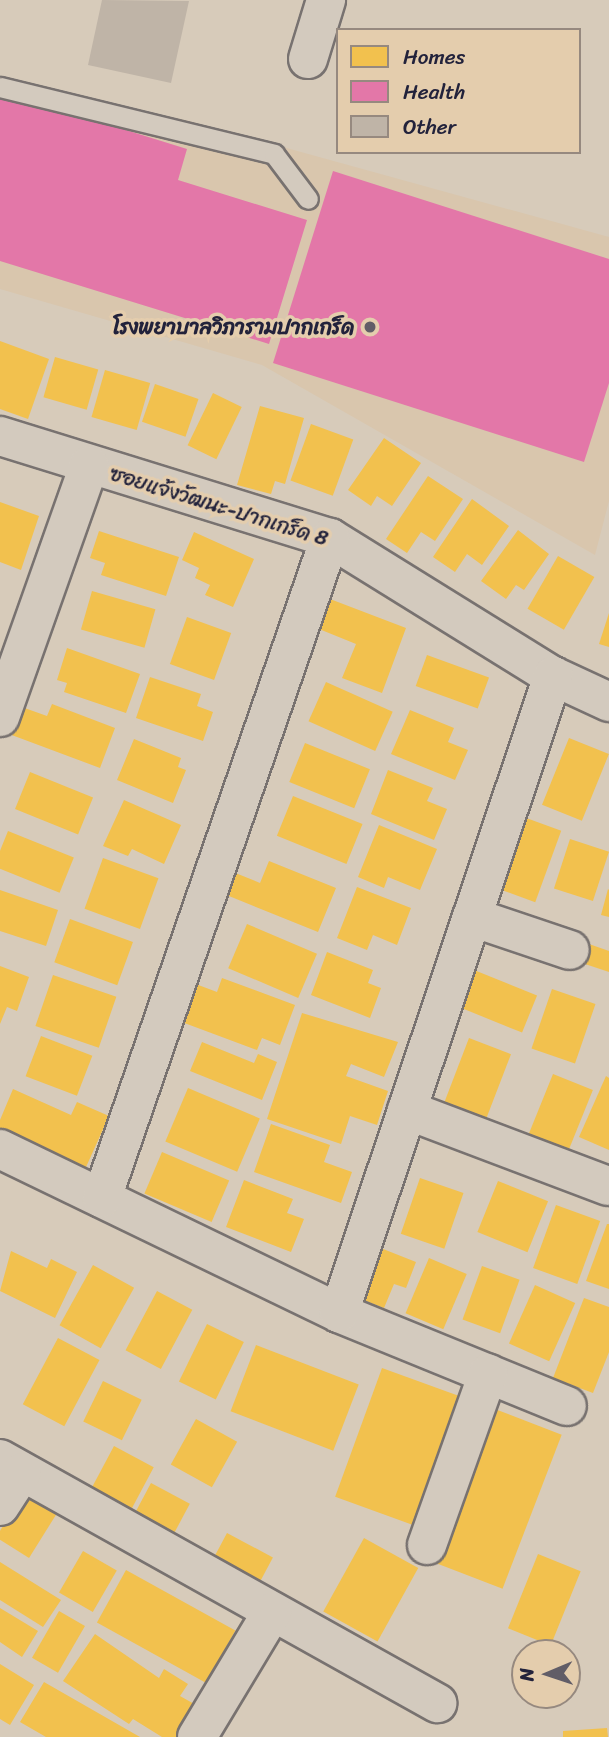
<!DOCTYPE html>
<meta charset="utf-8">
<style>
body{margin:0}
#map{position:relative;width:609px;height:1737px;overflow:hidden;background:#d7cbba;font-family:Sriracha,"Playpen Sans Thai",sans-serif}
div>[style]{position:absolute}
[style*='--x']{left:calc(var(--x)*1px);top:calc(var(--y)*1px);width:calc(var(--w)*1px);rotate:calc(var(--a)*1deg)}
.built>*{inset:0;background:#d9c6ad}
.homes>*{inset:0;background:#f2c14e;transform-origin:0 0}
.health>*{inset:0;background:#e377a8}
.building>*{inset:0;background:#bfb4a7}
.roads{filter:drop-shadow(2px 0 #787270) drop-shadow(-2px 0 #787270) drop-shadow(0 2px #787270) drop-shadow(0 -2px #787270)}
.lane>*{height:19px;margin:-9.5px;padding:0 9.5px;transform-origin:9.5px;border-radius:9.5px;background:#d3cabe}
.street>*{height:38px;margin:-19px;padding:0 19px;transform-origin:19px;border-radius:19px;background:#d3cabe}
.dots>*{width:19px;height:19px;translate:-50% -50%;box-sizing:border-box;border:4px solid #e4cdad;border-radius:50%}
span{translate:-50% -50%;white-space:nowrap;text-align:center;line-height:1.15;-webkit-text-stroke:7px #e4cdad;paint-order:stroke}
.poi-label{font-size:21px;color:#22223b;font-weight:700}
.right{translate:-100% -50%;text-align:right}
.street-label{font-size:21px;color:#22223b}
.legend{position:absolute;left:336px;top:28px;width:245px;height:126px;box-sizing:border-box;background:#e4cdad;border:2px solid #96897f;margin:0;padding:9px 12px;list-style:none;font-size:21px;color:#22223b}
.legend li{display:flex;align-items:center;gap:14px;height:35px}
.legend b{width:35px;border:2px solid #96897f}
.north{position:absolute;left:511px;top:1639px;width:70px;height:70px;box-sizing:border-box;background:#e4cdad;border:2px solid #96897f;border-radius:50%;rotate:268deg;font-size:19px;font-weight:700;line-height:28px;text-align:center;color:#22223b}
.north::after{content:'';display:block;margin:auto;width:24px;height:32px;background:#615d67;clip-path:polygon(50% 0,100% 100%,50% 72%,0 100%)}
</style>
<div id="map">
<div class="built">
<div style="clip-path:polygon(0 79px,189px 121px,609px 237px,609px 501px,595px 555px,262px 365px,0 289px)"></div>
</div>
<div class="homes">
<div style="clip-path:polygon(0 341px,49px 359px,28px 419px,0 409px)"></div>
<div style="left:55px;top:357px;width:45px;height:42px;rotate:16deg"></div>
<div style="left:105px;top:370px;width:47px;height:49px;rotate:16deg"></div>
<div style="left:155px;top:384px;width:46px;height:40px;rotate:19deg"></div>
<div style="left:213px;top:393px;width:32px;height:58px;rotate:26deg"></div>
<div style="clip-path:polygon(260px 406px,304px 418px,285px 484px,275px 481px,271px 494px,237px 485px)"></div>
<div style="left:311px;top:424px;width:45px;height:60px;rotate:20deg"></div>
<div style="clip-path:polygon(384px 438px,421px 463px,392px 506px,377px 496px,371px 506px,348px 490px)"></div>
<div style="clip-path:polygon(428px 476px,463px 499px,435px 541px,421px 532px,407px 553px,386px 539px)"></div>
<div style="clip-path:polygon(472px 499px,509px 526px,482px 565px,467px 554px,455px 572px,433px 557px)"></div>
<div style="clip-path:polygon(0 502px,39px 516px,21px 570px,0 562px)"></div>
<div style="clip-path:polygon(518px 530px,549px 554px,524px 590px,516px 585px,506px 599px,481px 581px)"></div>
<div style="clip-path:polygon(99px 531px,179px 557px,166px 596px,101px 575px,105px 563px,90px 558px)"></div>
<div style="clip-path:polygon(194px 532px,254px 559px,233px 607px,205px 595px,210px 585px,195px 578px,199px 568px,182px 560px)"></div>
<div style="left:558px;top:556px;width:42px;height:61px;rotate:30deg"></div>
<div style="left:92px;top:591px;width:66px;height:40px;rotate:16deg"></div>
<div style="clip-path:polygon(330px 599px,406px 628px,382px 693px,342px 678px,356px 644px,319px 629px)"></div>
<div style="clip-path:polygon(609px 613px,609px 647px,599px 644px)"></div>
<div style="left:187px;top:617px;width:47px;height:50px;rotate:20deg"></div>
<div style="clip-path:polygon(67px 648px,140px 674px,126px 713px,64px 692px,67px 683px,57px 680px)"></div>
<div style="left:427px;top:655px;width:66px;height:33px;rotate:20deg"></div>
<div style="clip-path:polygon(150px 677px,201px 694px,197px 706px,213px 712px,203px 741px,136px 718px)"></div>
<div style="left:326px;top:682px;width:73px;height:43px;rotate:24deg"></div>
<div style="clip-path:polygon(52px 704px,115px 728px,100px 768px,9px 734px,19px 706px,47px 716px)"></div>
<div style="clip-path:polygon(410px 710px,454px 728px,448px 742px,468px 750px,455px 780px,391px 754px)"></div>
<div style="left:569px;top:738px;width:43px;height:72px;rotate:22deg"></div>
<div style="clip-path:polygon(134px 739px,181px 758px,178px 767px,186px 770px,173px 803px,117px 780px)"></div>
<div style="left:305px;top:743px;width:70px;height:42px;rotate:22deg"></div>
<div style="clip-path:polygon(388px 770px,433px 788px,427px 801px,447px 809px,434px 840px,371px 814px)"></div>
<div style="left:30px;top:772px;width:68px;height:40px;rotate:22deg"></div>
<div style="left:293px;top:796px;width:75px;height:43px;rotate:22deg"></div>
<div style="clip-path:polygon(124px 800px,181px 825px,164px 864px,132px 849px,128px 856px,103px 846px)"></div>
<div style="left:518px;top:815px;width:46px;height:76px;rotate:20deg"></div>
<div style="clip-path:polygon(379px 825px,437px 849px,420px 890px,388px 877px,384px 888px,358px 877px)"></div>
<div style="left:8px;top:831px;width:71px;height:38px;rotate:22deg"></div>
<div style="left:570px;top:839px;width:41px;height:52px;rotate:18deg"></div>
<div style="left:103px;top:858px;width:59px;height:54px;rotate:20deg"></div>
<div style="clip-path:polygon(269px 861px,336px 888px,318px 932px,224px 894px,233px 872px,260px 883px)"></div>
<div style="clip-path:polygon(357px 887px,411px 908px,397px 945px,373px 935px,367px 950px,337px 938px)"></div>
<div style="clip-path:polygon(608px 889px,609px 890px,609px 917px,601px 915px)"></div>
<div style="clip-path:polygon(0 890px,58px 910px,46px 946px,0 931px)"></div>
<div style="left:70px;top:919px;width:67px;height:46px;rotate:20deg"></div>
<div style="left:247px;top:924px;width:76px;height:48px;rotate:23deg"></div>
<div style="clip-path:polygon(589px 944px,609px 951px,609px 972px,582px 963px)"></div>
<div style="clip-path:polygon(327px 952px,373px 970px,368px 983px,381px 988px,370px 1018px,311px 995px)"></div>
<div style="clip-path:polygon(0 966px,29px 977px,17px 1011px,7px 1007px,0 1024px)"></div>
<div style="left:474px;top:970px;width:68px;height:40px;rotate:22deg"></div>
<div style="left:53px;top:975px;width:67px;height:54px;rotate:19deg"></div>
<div style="clip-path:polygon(222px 978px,295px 1005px,280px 1045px,262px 1038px,257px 1050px,179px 1021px,193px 983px,217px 992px)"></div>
<div style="left:552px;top:989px;width:46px;height:63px;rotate:19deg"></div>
<div style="clip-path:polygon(302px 1013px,398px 1042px,384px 1077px,351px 1064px,346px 1076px,388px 1091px,377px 1125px,350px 1116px,341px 1144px,267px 1119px)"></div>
<div style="left:41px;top:1036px;width:55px;height:43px;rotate:21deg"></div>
<div style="left:469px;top:1038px;width:45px;height:69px;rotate:21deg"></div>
<div style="clip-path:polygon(202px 1042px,254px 1063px,258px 1054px,277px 1062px,262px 1100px,190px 1071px)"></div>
<div style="left:553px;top:1074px;width:43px;height:68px;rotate:22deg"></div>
<div style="clip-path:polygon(606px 1076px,609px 1078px,609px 1150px,579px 1137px)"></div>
<div style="left:188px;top:1088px;width:78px;height:58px;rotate:23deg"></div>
<div style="clip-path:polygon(13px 1089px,71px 1115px,77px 1102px,109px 1116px,82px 1176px,0 1140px,0 1120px)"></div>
<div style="clip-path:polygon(271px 1124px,330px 1145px,324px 1162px,352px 1172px,341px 1203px,254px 1172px)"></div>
<div style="left:162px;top:1152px;width:73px;height:45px;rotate:23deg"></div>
<div style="left:420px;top:1178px;width:46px;height:59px;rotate:19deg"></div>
<div style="clip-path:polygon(244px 1180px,293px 1199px,287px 1213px,304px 1219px,291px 1252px,226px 1227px)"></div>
<div style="left:498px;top:1181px;width:54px;height:55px;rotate:22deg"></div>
<div style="left:556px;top:1205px;width:47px;height:67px;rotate:20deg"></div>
<div style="clip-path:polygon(607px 1224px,609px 1224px,609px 1289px,586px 1281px)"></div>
<div style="clip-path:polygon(373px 1245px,416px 1262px,406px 1288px,394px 1284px,384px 1308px,353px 1296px)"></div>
<div style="clip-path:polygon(11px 1251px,47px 1268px,51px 1259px,77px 1272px,55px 1318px,0 1291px)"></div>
<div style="left:429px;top:1258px;width:41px;height:60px;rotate:23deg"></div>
<div style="left:93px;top:1265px;width:47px;height:69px;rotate:29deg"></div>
<div style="left:482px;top:1266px;width:40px;height:57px;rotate:20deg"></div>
<div style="left:535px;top:1285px;width:44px;height:64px;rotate:24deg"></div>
<div style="left:157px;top:1291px;width:40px;height:67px;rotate:28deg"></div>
<div style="clip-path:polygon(584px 1298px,609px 1307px,609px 1352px,593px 1393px,553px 1378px)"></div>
<div style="left:207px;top:1324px;width:41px;height:64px;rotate:26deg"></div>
<div style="left:58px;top:1338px;width:47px;height:75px;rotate:28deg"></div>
<div style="left:256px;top:1345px;width:110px;height:71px;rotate:21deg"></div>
<div style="left:382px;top:1368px;width:85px;height:137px;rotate:20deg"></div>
<div style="left:103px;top:1381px;width:43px;height:45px;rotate:26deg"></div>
<div style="left:487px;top:1406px;width:80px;height:165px;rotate:21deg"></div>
<div style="left:196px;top:1419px;width:47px;height:52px;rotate:29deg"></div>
<div style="left:114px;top:1446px;width:45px;height:51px;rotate:28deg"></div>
<div style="left:151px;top:1483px;width:44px;height:44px;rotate:28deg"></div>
<div style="left:23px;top:1494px;width:39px;height:51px;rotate:32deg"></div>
<div style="left:227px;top:1533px;width:52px;height:44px;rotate:28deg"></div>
<div style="left:364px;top:1538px;width:62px;height:84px;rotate:29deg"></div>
<div style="left:83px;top:1551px;width:39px;height:48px;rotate:30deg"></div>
<div style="left:538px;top:1554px;width:46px;height:80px;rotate:22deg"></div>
<div style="clip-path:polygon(0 1562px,61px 1600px,43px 1627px,0 1600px)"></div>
<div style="left:126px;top:1570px;width:125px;height:60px;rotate:29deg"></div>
<div style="clip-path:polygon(0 1608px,38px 1631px,22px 1657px,0 1642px)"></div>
<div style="left:59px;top:1611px;width:30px;height:54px;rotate:30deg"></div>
<div style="clip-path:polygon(95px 1634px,159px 1678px,164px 1669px,188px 1684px,180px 1696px,196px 1705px,176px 1737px,162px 1737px,133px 1719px,129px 1724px,63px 1681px)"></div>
<div style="clip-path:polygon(0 1664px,34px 1685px,10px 1725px,0 1719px)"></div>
<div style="clip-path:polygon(44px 1682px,133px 1733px,140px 1737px,46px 1737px,20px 1722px)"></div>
<div style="clip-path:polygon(607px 1728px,608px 1737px,563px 1737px,563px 1731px)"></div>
</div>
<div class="health">
<div style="clip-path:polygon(0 91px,187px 149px,178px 180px,307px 220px,269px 344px,0 261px)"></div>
<div style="clip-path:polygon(333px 171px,609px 259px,609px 383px,584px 462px,273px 363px)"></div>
</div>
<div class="building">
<div style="clip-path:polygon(102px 0,189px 1px,171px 83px,88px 65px)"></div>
</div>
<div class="roads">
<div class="lane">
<div style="--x:0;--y:87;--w:282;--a:13.7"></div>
<div style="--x:274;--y:154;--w:56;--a:52.9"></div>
</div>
<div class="street">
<div style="--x:308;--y:59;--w:62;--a:-73"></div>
<div style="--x:0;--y:436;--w:345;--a:17.2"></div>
<div style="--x:330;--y:538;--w:262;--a:31.8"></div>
<div style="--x:553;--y:676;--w:62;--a:24.9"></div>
<div style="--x:0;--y:717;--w:267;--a:-70.5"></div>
<div style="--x:472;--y:917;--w:103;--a:18.6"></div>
<div style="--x:407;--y:1110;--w:215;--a:20.7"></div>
<div style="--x:0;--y:1149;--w:377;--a:25.8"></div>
<div style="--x:339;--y:1313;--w:246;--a:22.2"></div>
<div style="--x:102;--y:1198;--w:698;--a:-70.94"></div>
<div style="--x:339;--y:1313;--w:672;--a:-71.43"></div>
<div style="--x:0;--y:1459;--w:501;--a:29.18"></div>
<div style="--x:0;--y:1506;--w:40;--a:-57.1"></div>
<div style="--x:427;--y:1545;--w:182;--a:-70.4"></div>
<div style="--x:197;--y:1737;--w:146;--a:-59"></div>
</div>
</div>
<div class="dots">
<div style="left:370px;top:327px;background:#615d67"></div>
</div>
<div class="poi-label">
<span class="right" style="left:354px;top:327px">โรงพยาบาลวิภารามปากเกร็ด</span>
</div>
<div class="street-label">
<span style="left:219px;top:506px;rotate:17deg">ซอยแจ้งวัฒนะ-ปากเกร็ด 8</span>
</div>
<ul class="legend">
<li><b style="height:19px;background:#f2c14e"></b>Homes</li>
<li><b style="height:19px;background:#e377a8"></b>Health</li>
<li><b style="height:19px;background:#bfb4a7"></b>Other</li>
</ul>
<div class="north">N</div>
</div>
